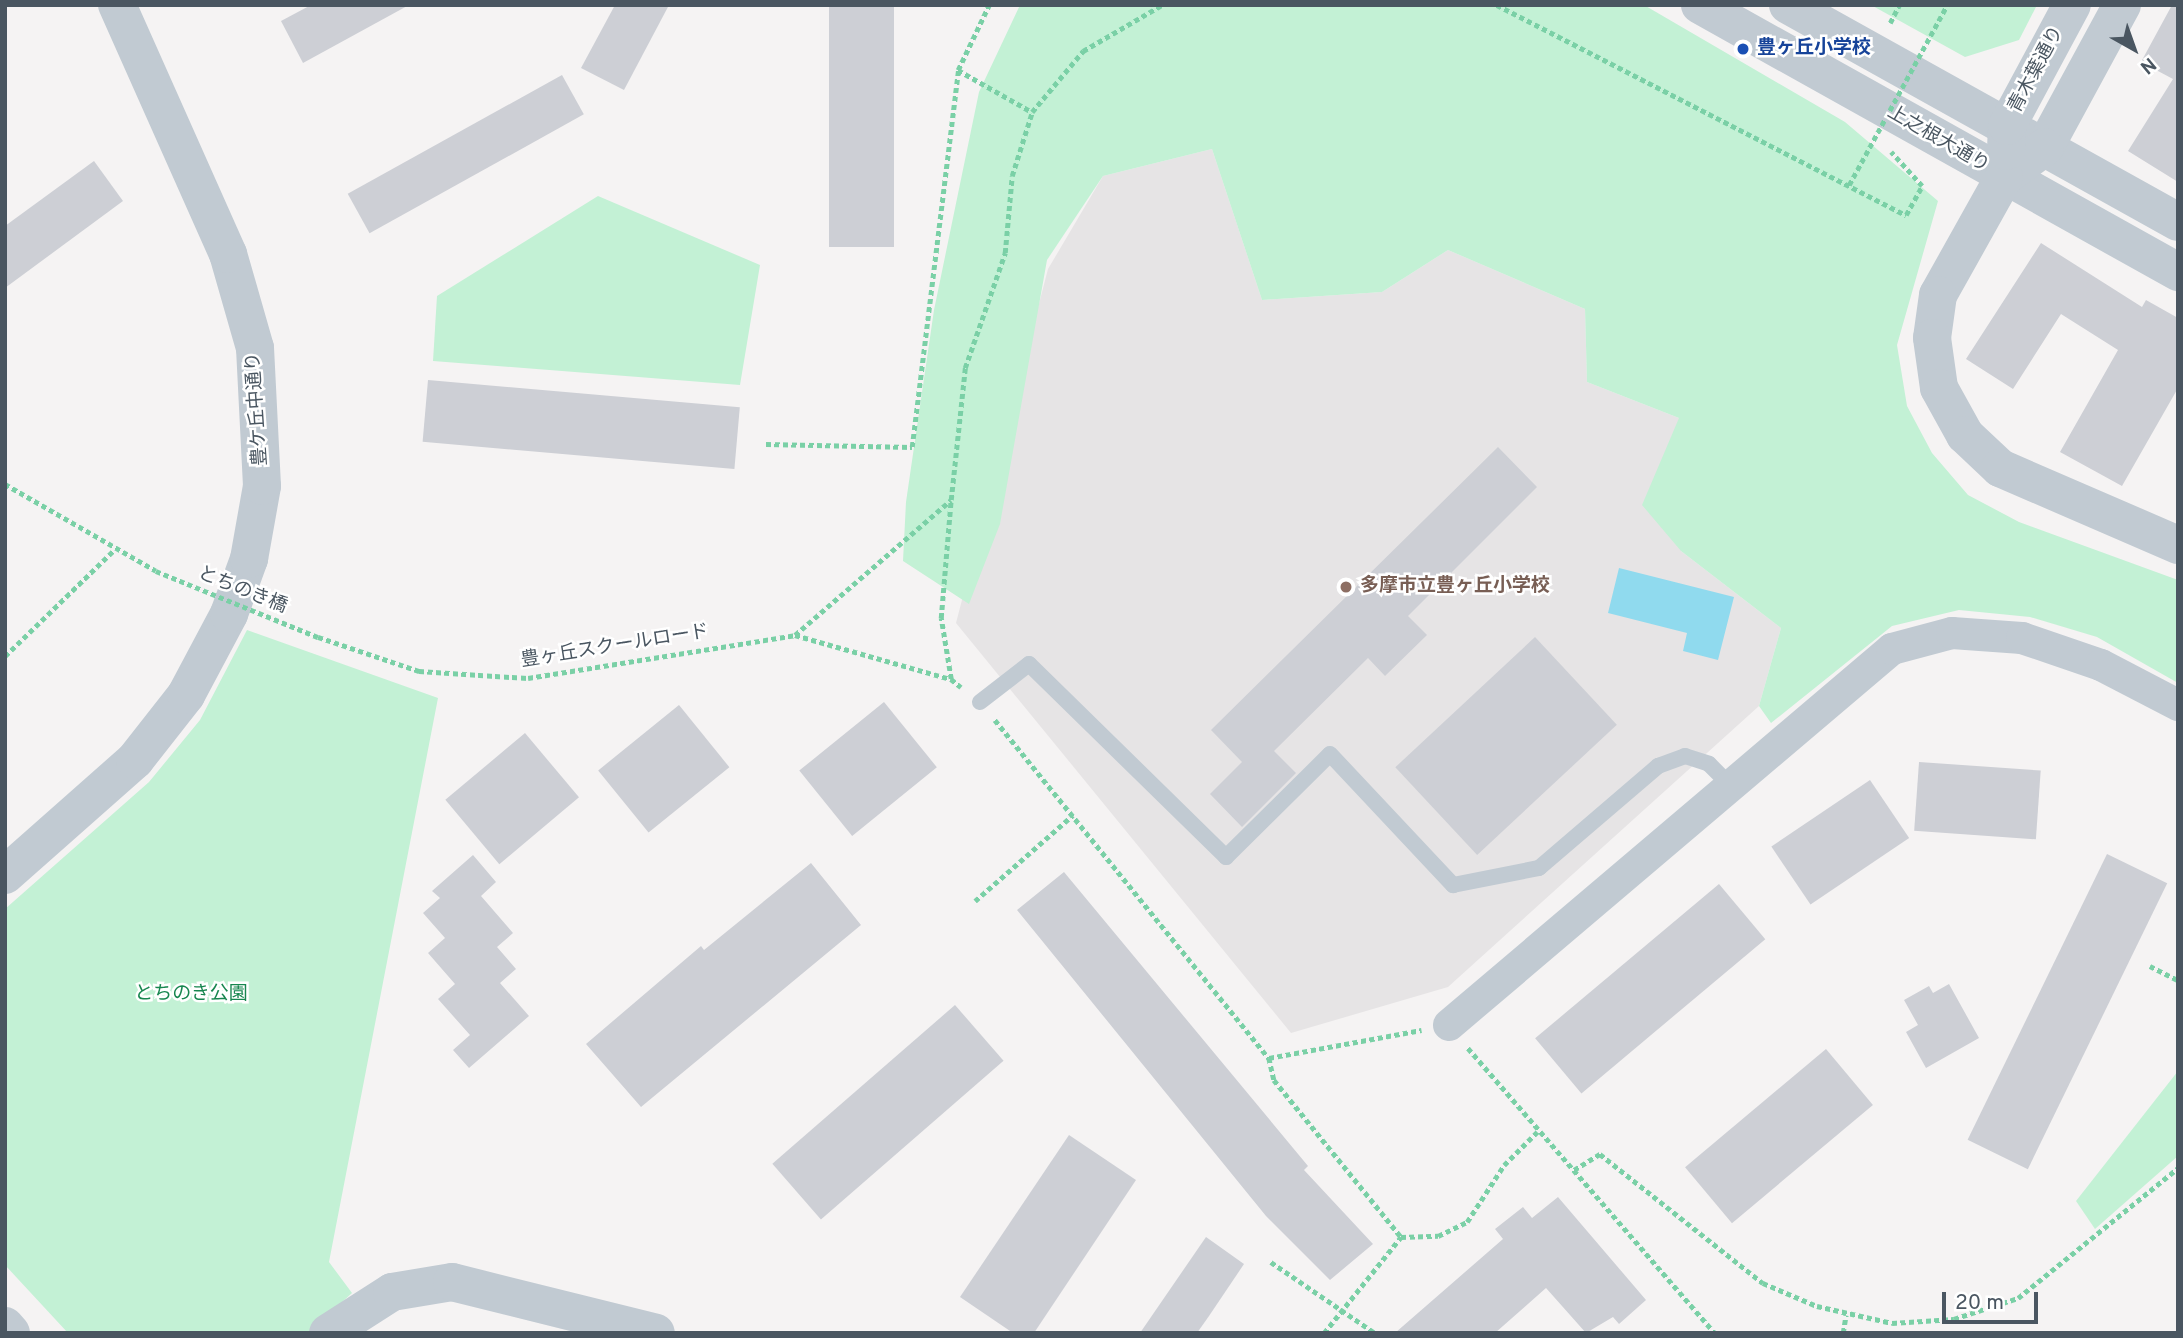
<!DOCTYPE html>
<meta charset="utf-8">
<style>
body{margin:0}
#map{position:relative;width:2183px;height:1338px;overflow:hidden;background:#f5f3f3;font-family:Overpass,"Noto Sans JP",sans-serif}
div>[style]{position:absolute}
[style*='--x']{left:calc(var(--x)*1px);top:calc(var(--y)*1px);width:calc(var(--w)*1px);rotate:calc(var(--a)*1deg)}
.education>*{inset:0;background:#e6e4e5}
.green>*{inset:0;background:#c3f1d5}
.water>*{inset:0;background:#90daee}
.building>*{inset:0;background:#cdcfd5;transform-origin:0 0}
.path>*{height:4.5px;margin-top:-2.25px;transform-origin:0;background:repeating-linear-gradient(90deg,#7ad0a6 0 5px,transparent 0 8.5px)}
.service>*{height:16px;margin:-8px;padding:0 8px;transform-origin:8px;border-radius:8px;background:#c1cad2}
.minor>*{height:32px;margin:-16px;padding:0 16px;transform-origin:16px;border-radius:16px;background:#c1cad2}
.tertiary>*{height:38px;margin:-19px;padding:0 19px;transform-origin:19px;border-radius:19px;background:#c1cad2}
.path-bridge>*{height:4.5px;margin-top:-2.25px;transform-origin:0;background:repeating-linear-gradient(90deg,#7ad0a6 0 5px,transparent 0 8.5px)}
.dots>*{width:19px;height:19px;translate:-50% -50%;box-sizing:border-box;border:4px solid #fff;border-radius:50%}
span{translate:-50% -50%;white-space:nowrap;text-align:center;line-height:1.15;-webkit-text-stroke:5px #fff;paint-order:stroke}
.transit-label{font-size:19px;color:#164399;font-weight:700}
.left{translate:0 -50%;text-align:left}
.street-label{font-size:19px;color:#4a5661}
.education-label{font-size:19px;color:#785e54;font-weight:700}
.park-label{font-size:19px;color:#17864f}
.frame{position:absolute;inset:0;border:7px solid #4a5661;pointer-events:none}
.north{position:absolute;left:2099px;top:14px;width:70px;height:70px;-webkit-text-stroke:5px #fff;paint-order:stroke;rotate:140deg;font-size:19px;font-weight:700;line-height:28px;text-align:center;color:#4a5661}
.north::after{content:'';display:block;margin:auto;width:24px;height:32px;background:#4a5661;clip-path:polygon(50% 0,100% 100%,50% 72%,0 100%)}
.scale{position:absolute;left:1942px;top:1292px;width:96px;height:32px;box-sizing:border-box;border:4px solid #4a5661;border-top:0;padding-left:9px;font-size:21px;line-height:24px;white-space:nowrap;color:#4a5661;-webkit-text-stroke:5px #fff;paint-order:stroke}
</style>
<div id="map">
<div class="education">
<div style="clip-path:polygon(1212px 149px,1262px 300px,1382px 292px,1448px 250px,1585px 309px,1587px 382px,1679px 418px,1681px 551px,1781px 628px,1759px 706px,1448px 987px,1291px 1033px,956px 623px,1048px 269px,1103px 176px)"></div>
</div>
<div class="green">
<div style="clip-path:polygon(1020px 5px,1644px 5px,1845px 122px,1938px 201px,1897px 345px,1907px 406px,1932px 453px,1968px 495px,2019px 522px,2178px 580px,2178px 683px,2097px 637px,2030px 617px,1959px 610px,1892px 626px,1771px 723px,1759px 706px,1781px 628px,1681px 551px,1642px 505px,1679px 418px,1587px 382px,1585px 309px,1448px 250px,1382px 292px,1262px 300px,1212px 149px,1103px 176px,1047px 260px,1000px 524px,969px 604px,903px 561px,906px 502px,934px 310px,979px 92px)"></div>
<div style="clip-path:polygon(1871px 5px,2037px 5px,2019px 40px,1965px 57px)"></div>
<div style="clip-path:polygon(598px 196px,760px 265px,740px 385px,433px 361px,437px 296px)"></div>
<div style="clip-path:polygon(247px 630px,438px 698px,329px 1262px,352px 1293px,308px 1333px,68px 1333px,5px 1265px,5px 909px,149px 782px,200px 720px)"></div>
<div style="clip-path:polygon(2178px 1071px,2178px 1156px,2095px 1229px,2076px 1201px)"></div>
</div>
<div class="water">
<div style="clip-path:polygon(1619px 568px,1734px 597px,1718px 660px,1683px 651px,1687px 633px,1608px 613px)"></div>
</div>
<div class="building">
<div style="clip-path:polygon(311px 5px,409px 5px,303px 63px,281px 21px)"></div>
<div style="clip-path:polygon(615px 5px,669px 5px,624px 90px,581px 68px)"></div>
<div style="left:829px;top:5px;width:65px;height:242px"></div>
<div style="clip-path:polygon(2172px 5px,2178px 5px,2178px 182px,2128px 151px,2173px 79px,2141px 62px)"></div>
<div style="left:562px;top:75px;width:45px;height:245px;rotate:61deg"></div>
<div style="clip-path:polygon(94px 161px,123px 201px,5px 288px,5px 226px)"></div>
<div style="clip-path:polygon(2041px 243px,2142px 307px,2146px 300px,2178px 318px,2178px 388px,2122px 486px,2060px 452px,2118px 350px,2061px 314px,2013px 389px,1966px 359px)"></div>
<div style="left:428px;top:380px;width:313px;height:62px;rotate:5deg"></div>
<div style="clip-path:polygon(1498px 447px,1537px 487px,1408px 616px,1427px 635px,1385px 676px,1368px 658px,1274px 751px,1296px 773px,1242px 827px,1210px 794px,1242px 762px,1211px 730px)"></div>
<div style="left:1535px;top:637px;width:120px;height:191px;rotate:47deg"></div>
<div style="left:884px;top:702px;width:84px;height:109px;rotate:51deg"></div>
<div style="left:679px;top:705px;width:80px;height:104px;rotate:51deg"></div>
<div style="left:525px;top:733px;width:84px;height:104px;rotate:50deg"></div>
<div style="left:1919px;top:762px;width:122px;height:69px;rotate:4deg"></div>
<div style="left:1870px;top:780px;width:70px;height:119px;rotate:56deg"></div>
<div style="left:2107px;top:854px;width:67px;height:318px;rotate:26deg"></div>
<div style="clip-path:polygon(473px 855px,496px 882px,481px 896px,513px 933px,497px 947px,516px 969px,500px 983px,529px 1016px,469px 1068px,453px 1050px,470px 1035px,438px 999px,455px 984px,428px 953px,445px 938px,423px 913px,440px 898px,432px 891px)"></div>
<div style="clip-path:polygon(811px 863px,861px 925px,641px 1107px,586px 1044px,701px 946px,704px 950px)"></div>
<div style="clip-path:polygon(1064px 872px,1308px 1166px,1304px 1170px,1373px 1244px,1330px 1280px,1266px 1216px,1017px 910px)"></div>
<div style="left:1719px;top:884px;width:72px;height:240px;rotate:50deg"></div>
<div style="clip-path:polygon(1949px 984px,1979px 1038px,1926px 1068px,1906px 1032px,1918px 1025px,1904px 1000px,1929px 986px,1933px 993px)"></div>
<div style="left:955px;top:1005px;width:74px;height:242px;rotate:49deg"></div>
<div style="left:1826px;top:1049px;width:73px;height:184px;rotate:50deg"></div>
<div style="clip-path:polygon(1069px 1135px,1136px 1180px,1034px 1333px,1013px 1333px,960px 1297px)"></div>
<div style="clip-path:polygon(1558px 1197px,1646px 1300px,1619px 1324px,1613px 1317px,1586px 1333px,1546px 1288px,1495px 1333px,1395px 1333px,1503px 1239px,1495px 1229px,1523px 1207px,1532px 1218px)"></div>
<div style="clip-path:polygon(1206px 1237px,1244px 1264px,1209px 1316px,1197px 1333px,1140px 1333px)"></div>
</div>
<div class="path">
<div style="--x:1497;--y:5;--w:460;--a:27.2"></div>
<div style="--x:1906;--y:215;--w:33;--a:-61"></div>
<div style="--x:1922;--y:186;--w:46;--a:-132.4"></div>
<div style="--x:1890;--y:23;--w:20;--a:-63"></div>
<div style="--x:958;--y:70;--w:85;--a:29.6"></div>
<div style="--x:766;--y:444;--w:146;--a:1.2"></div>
<div style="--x:912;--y:447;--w:380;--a:-83"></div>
<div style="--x:958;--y:70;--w:72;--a:-64.5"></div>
<div style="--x:5;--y:484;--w:174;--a:29.9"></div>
<div style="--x:795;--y:635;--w:206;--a:-40.9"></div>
<div style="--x:951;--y:500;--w:133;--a:-83.9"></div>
<div style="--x:965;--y:368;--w:122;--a:-70.8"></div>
<div style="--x:1005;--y:253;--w:77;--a:-84.8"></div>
<div style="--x:1012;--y:176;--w:67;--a:-72.6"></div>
<div style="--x:1032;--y:112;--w:80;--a:-50.1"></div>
<div style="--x:1083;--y:51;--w:91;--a:-30.2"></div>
<div style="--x:318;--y:637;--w:107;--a:18.6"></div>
<div style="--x:419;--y:671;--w:109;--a:3.7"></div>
<div style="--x:528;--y:678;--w:270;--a:-9.1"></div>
<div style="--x:795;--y:635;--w:162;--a:15.8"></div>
<div style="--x:951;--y:679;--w:62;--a:-99.3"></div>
<div style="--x:941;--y:618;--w:118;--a:-85.2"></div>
<div style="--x:5;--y:656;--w:152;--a:-44.2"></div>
<div style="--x:951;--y:679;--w:13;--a:39"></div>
<div style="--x:995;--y:720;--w:435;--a:51"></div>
<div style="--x:1269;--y:1058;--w:155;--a:-10.4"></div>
<div style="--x:975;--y:901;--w:130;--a:-41.3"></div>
<div style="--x:2150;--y:966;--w:31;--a:27"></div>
<div style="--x:1468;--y:1048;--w:377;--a:49.1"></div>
<div style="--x:1269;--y:1058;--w:23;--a:77"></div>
<div style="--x:1274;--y:1080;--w:202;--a:51"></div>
<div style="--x:1574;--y:1170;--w:31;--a:-32"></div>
<div style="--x:1600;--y:1154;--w:208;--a:38.4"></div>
<div style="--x:1763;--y:1283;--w:59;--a:23.1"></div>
<div style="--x:1817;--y:1306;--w:77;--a:12.8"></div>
<div style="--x:1892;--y:1323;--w:62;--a:-3.7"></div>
<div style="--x:1954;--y:1319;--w:67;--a:-18.2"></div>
<div style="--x:2018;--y:1298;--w:206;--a:-39.1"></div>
<div style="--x:1401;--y:1237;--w:37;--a:-2"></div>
<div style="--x:1438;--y:1236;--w:32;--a:-26"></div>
<div style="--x:1467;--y:1222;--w:68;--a:-57"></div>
<div style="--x:1504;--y:1165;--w:47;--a:-45"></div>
<div style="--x:1271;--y:1262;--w:126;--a:34.3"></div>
<div style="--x:1324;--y:1333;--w:123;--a:-51.3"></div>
<div style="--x:1843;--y:1333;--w:18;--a:-81"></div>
</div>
<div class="service">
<div style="--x:980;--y:702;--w:62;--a:-37.8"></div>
<div style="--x:1029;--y:664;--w:276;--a:44.4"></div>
<div style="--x:1226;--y:857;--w:146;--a:-44.7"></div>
<div style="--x:1330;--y:754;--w:180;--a:46.8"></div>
<div style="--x:1453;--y:885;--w:88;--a:-11.2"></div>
<div style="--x:1539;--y:868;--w:157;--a:-40.6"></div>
<div style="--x:1658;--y:766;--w:29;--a:-20"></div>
<div style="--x:1685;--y:756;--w:25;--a:18"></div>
<div style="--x:1709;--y:764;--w:28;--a:45"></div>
</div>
<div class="minor">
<div style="--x:1449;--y:1025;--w:581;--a:-40.32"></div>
<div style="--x:1892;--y:649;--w:62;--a:-14.9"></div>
<div style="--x:1952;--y:633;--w:70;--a:4.1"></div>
<div style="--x:2022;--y:638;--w:83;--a:18.9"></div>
<div style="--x:2101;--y:665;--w:87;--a:27.5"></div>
</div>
<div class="tertiary">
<div style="--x:1700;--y:5;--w:548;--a:29.19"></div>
<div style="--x:1788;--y:5;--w:446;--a:29.1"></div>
<div style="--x:2122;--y:5;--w:162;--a:118.5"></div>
<div style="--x:2045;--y:147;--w:51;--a:143.8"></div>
<div style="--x:2004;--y:177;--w:135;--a:119.2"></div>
<div style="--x:1938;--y:295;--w:43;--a:97.9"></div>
<div style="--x:1932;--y:338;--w:50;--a:82"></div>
<div style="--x:1939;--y:388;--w:54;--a:61"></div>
<div style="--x:1965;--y:435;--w:48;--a:43.3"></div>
<div style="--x:2000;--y:468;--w:194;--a:23.4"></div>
<div style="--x:2006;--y:151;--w:25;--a:-88"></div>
<div style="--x:2007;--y:126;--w:137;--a:-61.8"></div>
<div style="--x:5;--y:875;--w:174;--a:-41.5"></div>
<div style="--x:135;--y:760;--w:83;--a:-51.9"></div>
<div style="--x:186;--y:695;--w:92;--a:-62"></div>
<div style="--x:229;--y:614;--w:59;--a:-70"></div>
<div style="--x:249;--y:559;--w:74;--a:-79.9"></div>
<div style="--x:262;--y:486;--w:138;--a:-92.9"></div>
<div style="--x:255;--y:348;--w:98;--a:-106"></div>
<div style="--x:228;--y:254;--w:273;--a:-114"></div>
<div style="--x:5;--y:1326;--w:9;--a:49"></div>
<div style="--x:328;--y:1333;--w:76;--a:-32.6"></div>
<div style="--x:392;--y:1292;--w:61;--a:-9.5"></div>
<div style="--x:452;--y:1282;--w:210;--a:14"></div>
</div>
<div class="path-bridge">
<div style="--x:1849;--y:185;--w:205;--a:-61.4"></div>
<div style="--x:156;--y:571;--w:175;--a:22.2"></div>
</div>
<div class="dots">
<div style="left:1743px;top:49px;background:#1a4fb4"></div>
<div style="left:1346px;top:587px;background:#8d6e63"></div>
</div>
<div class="transit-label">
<span class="left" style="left:1757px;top:49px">豊ヶ丘小学校</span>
</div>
<div class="street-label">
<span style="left:2037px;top:70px;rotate:-62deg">青木葉通り</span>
<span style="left:1938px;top:140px;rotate:30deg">上之根大通り</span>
<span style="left:258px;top:409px;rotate:-94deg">豊ケ丘中通り</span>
<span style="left:242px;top:591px;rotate:22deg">とちのき橋</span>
<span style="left:615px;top:647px;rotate:-9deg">豊ヶ丘スクールロード</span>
</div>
<div class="education-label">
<span class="left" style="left:1360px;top:587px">多摩市立豊ヶ丘小学校</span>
</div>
<div class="park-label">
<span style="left:191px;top:995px">とちのき公園</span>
</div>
<div class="frame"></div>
<div class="north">N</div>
<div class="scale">20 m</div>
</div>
